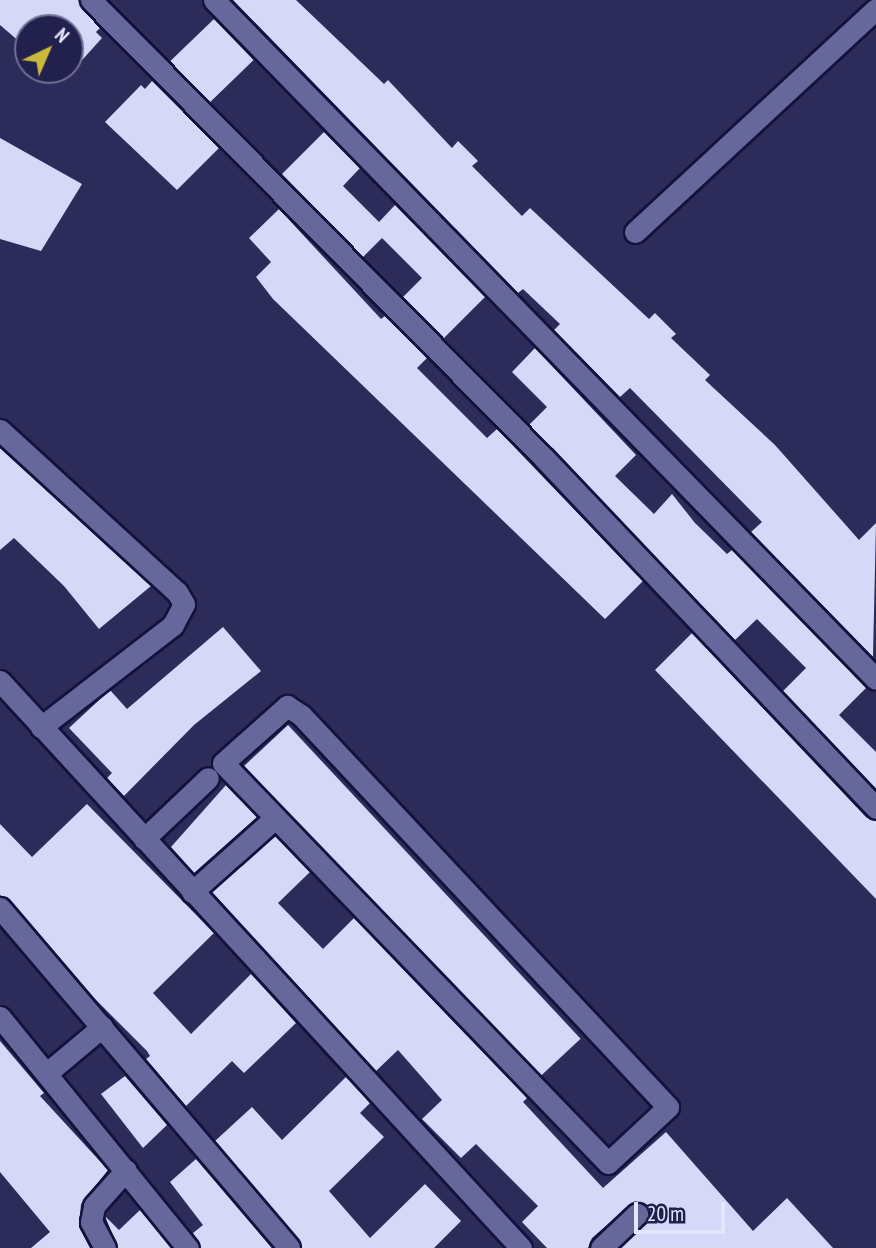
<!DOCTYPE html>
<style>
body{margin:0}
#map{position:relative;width:876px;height:1248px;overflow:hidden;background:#2c2b59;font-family:"PT Sans Narrow",sans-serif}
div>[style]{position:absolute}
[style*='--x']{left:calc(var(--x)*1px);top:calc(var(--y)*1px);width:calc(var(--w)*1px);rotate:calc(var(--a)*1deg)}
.building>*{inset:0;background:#d6d8f8;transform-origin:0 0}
.roads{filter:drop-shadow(2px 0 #15113d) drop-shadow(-2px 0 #15113d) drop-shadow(0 2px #15113d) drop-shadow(0 -2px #15113d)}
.minor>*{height:21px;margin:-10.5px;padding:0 10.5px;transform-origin:10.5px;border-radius:10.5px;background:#66689b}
span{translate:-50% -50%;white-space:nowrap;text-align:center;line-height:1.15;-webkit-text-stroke:7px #22204d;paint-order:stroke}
.north{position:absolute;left:14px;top:14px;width:70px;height:70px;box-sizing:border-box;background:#22204d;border:2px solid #707094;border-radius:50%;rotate:44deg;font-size:19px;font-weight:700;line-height:28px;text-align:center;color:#e5e7fe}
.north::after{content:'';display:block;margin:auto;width:24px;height:32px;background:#caba39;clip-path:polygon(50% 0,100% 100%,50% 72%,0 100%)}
.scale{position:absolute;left:634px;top:1202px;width:91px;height:32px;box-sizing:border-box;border:4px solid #e5e7fe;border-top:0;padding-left:9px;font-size:21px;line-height:24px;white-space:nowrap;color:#e5e7fe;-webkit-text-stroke:5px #22204d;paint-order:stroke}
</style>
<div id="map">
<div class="building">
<div style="clip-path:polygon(0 0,78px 0,100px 28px,96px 32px,102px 38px,65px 79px,55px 70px,70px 70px,70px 28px,28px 28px,28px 49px,0 25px)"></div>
<div style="clip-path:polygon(233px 0,296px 0,384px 84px,388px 80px,452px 148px,458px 141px,478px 161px,472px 166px,522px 216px,530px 208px,649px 319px,655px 313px,676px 334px,671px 338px,710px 375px,705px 380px,775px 445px,859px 540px,876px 523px,873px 657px,751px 532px,762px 522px,630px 388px,620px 397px,554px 330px,560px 324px,523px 289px,518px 293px)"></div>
<div style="left:214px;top:19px;width:57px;height:61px;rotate:46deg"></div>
<div style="clip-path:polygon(152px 81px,219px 148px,177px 190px,105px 122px,141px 85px,145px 89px)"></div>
<div style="clip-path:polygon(324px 132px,360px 168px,343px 186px,379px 222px,395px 205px,485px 297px,444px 338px,403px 297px,422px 278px,382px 238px,363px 257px,282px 174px)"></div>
<div style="clip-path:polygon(0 138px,82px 184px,41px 251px,0 239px)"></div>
<div style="clip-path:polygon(279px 209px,381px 319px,385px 316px,427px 358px,417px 368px,487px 438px,497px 429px,643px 581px,605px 619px,273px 299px,256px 277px,271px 262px,249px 238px)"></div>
<div style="clip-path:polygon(535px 348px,636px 455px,615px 476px,654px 514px,672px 494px,695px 523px,727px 554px,732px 550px,866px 688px,839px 715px,876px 752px,876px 789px,783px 691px,806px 668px,757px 619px,735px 640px,529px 425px,547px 407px,512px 372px)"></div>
<div style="clip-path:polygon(0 448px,151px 586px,99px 629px,64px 586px,14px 538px,0 550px)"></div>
<div style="clip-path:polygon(223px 627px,261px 671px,194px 725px,124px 796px,107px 778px,112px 773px,69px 728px,110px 690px,127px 709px)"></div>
<div style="clip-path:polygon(692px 633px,866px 817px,876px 821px,876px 899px,655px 670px)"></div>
<div style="left:288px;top:725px;width:429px;height:60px;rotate:47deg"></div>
<div style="clip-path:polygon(226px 785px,257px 817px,194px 873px,171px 847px)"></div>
<div style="clip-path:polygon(87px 804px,214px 933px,153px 993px,191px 1034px,251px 974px,296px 1023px,244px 1073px,232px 1061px,186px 1106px,146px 1059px,150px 1056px,147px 1051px,96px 1000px,10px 900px,0 895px,0 824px,32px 857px)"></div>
<div style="clip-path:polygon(275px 836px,310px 872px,278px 903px,323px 949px,354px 918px,527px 1098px,523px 1102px,603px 1188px,666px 1132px,753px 1231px,787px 1198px,833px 1248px,620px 1248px,649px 1218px,647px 1206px,635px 1201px,592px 1238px,588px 1248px,547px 1248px,522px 1222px,538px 1206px,476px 1144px,461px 1158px,422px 1119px,442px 1100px,398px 1050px,376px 1071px,212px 892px)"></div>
<div style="clip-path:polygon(0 1041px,44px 1093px,40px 1096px,108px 1170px,81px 1204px,79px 1227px,90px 1248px,31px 1248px,50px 1232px,0 1172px)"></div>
<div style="clip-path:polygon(125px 1076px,167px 1125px,143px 1148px,101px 1094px)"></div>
<div style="clip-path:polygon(346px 1077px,370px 1103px,360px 1113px,384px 1137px,329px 1191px,370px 1238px,425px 1184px,461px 1221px,434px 1248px,302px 1248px,215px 1141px,252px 1107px,282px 1140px)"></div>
<div style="clip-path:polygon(196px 1159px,272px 1248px,201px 1248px,193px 1233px,203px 1225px,170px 1182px)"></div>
<div style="clip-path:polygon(140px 1210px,171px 1248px,118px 1248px,105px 1216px,119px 1230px)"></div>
</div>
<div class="roads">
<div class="minor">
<div style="--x:91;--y:0;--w:643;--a:45.32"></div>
<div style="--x:543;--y:457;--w:484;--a:46.5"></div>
<div style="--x:214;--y:0;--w:948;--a:45.73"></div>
<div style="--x:635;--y:232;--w:328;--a:-42.8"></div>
<div style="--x:0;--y:430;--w:240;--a:42.5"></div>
<div style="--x:177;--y:592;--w:14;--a:60"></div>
<div style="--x:184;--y:604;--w:24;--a:118"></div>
<div style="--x:173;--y:625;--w:167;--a:142.3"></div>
<div style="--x:0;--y:681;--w:770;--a:47.42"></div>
<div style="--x:287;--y:706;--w:17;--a:33"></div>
<div style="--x:301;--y:715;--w:537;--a:46.89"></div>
<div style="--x:668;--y:1107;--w:82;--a:137"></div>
<div style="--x:608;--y:1163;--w:555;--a:-133.91"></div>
<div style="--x:223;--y:763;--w:86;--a:-41.7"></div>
<div style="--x:144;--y:839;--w:88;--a:-43.6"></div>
<div style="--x:192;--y:892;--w:111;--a:-41.7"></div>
<div style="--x:0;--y:908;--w:446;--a:49.6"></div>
<div style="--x:0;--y:1017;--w:298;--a:50.9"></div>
<div style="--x:47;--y:1073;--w:72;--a:-39.9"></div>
<div style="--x:105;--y:1248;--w:30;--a:-118"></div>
<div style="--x:91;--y:1222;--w:16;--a:-79"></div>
<div style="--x:94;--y:1206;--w:48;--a:-48.4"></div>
<div style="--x:601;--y:1248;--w:50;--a:-43.4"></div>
</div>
</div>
<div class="north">N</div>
<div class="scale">20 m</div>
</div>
